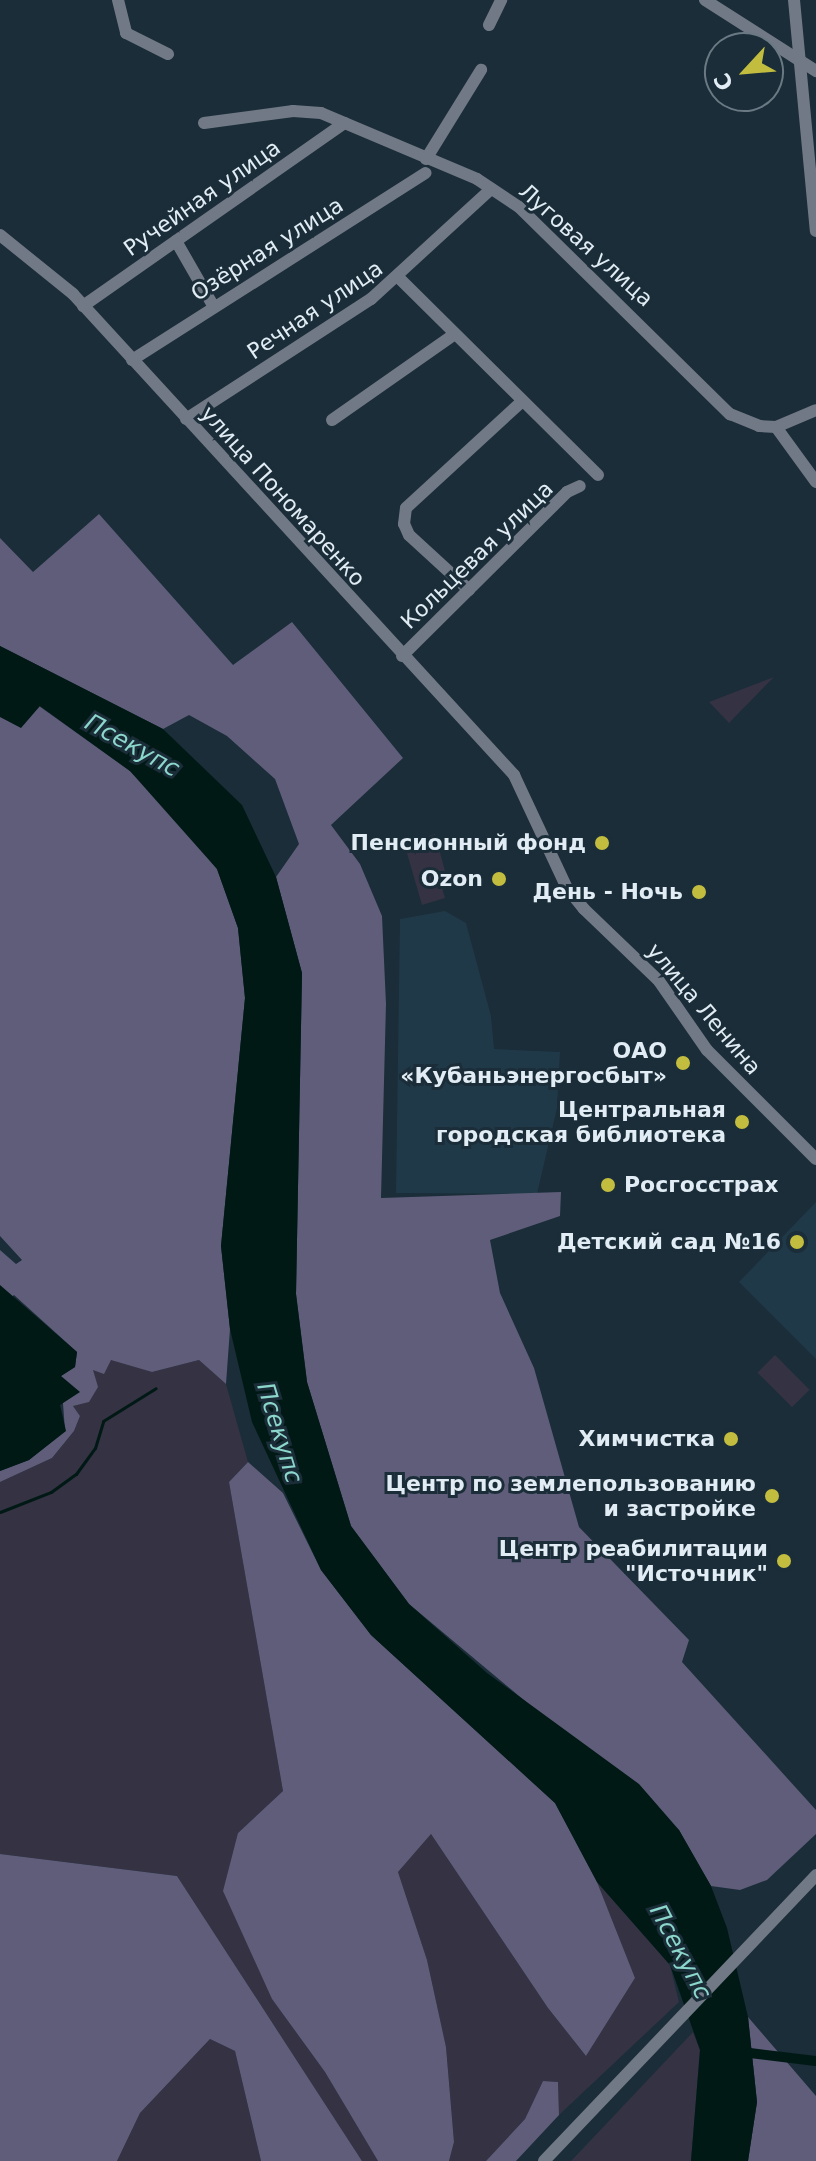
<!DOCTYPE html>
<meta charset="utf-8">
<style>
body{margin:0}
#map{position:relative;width:816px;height:2161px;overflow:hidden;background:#1a2d38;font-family:"DejaVu Sans",sans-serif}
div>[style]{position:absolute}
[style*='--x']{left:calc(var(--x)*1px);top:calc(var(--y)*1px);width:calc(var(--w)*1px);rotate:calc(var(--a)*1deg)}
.built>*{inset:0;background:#203948}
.green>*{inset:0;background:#343243;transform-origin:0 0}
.forest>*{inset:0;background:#5f5d7a}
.water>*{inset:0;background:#001915}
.stream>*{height:3px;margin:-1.5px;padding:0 1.5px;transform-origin:1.5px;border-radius:1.5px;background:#001915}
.canal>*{height:10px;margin:-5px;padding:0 5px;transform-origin:5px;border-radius:5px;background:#001915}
.minor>*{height:12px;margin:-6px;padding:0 6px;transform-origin:6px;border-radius:6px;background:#727986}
.dots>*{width:22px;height:22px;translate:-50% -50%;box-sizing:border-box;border:4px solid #1a2d38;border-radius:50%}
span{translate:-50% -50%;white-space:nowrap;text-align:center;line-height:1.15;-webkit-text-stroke:6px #1a2d38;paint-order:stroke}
.street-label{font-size:22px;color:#e1ecf4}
.poi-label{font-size:22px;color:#e1ecf4;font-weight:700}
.right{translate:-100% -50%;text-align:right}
.left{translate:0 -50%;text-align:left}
.water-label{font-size:24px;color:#8cd7cc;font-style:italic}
.north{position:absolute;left:704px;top:32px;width:80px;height:80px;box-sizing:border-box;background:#1a2d38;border:2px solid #6a7983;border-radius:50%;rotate:244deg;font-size:22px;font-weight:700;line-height:32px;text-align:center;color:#e1ecf4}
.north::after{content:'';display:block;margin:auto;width:28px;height:36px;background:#c3bd3f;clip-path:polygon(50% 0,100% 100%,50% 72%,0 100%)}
</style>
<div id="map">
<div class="built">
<div style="clip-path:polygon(445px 911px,466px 923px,491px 1016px,494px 1049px,560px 1052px,557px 1108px,537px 1194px,396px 1193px,400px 919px)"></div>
<div style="clip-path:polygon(816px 1202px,816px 1359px,739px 1282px)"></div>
</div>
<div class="green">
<div style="clip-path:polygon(774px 677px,729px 723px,709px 702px)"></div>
<div style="clip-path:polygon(435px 834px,445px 871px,438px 874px,445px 898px,422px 905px,404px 843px)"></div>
<div style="left:775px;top:1355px;width:49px;height:25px;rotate:45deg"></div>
<div style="clip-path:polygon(111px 1359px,152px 1372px,199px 1360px,226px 1384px,248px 1462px,229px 1482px,283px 1791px,238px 1833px,272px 1999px,325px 2072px,378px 2161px,362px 2161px,177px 1876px,0 1854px,0 1482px,52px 1458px,74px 1431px,80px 1416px,73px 1406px,92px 1369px)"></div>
<div style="clip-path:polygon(431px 1834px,548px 2008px,586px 2056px,635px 1978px,597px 1882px,670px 1965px,679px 2002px,559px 2115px,558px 2082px,543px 2081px,525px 2119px,486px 2161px,449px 2161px,454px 2142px,446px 2047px,427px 1960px,398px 1872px)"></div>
<div style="clip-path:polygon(693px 2032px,700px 2050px,691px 2161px,571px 2161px)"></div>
<div style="clip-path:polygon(210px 2039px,235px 2051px,261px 2161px,117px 2161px,140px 2113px)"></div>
</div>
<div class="forest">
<div style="clip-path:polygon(99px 514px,233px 665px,292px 622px,403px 758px,331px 825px,360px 864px,382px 916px,386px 1004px,381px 1198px,561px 1192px,560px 1216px,490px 1240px,500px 1293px,534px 1368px,579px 1527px,689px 1640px,682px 1662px,816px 1810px,816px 1834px,767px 1880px,740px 1890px,711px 1886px,679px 1830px,409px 1604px,351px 1526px,307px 1382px,296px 1294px,302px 973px,276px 877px,299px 844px,275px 779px,227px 736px,189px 715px,163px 729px,0 646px,0 538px,33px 572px)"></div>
<div style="clip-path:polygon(0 704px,39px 706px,130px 771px,166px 807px,217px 869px,238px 928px,245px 998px,221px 1246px,230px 1329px,226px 1384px,199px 1360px,152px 1372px,111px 1360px,104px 1374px,93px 1370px,98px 1387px,89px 1402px,73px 1406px,80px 1416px,74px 1431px,52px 1458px,0 1482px,0 1471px,29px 1460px,65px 1431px,61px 1376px,75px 1367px,77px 1352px,14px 1295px,0 1308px,0 1250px,16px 1264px,22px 1260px,0 1236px)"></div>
<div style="clip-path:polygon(248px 1462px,283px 1493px,321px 1570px,371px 1635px,555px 1803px,597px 1882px,635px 1978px,586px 2056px,548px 2008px,431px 1834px,398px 1872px,427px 1960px,446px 2047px,454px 2142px,449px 2161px,378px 2161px,325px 2072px,272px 1999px,223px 1891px,238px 1833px,283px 1791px,229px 1482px)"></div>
<div style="clip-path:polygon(0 1854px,177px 1876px,362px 2161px,261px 2161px,235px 2051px,210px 2039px,140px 2113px,117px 2161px,0 2161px)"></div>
<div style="clip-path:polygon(748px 2017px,816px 2096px,816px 2161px,748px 2161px,757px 2102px)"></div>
<div style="clip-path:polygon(543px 2081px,558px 2082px,559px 2115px,516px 2161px,486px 2161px,525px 2119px)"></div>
</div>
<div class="water">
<div style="clip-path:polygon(0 646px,163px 729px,242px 805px,276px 877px,302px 973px,296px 1294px,307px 1382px,351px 1526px,409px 1604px,487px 1673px,639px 1784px,679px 1830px,711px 1886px,727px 1928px,748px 2017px,757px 2102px,748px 2161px,691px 2161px,700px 2050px,670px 1965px,597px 1882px,555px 1803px,371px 1635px,321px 1570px,252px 1422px,230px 1329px,221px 1246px,245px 998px,238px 928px,217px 869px,130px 771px,40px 706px,21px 728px,0 717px)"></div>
<div style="clip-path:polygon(0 1285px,77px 1352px,75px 1367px,61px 1376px,80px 1392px,60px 1405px,66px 1431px,29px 1460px,0 1471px)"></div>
</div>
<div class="stream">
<div style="--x:0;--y:1512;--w:55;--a:-21.4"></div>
<div style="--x:51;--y:1492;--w:31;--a:-36"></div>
<div style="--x:76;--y:1474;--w:32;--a:-54"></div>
<div style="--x:95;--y:1448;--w:28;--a:-73"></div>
<div style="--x:103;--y:1421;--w:62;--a:-31.9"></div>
</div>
<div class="canal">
<div style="--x:750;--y:2053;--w:66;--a:6.9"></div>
</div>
<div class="minor">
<div style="--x:118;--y:0;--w:34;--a:76"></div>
<div style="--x:126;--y:33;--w:47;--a:26.6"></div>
<div style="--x:705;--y:0;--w:132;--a:32.6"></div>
<div style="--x:794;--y:0;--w:232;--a:84.6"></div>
<div style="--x:489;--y:25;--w:28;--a:-64"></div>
<div style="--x:204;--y:123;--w:90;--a:-7.7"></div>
<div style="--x:293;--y:111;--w:28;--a:4"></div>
<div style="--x:321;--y:113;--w:169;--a:22.9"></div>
<div style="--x:477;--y:179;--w:50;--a:33.7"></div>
<div style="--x:519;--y:207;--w:296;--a:44.5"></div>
<div style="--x:730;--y:414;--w:31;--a:22"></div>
<div style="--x:759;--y:426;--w:17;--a:3"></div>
<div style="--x:776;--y:427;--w:43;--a:-23"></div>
<div style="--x:426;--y:159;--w:105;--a:-58.3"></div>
<div style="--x:0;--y:235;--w:94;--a:38.9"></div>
<div style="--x:73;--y:294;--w:653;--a:47.48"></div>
<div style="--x:514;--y:775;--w:125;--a:64.9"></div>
<div style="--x:567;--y:888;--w:27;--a:51"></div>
<div style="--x:584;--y:909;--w:104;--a:43.8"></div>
<div style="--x:659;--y:981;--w:84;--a:55.2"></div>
<div style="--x:707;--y:1050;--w:154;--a:45"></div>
<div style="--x:176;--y:241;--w:76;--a:60.1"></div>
<div style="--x:399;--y:278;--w:280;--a:44.7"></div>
<div style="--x:83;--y:306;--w:319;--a:-35"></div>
<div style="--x:132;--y:360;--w:348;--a:-32.5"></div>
<div style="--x:186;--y:419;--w:221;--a:-33"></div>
<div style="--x:371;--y:299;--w:163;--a:-42.5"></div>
<div style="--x:332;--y:420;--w:146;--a:-35"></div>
<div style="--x:776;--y:427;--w:68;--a:54"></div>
<div style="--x:469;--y:590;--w:81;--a:-137.5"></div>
<div style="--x:409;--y:535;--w:12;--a:-114"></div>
<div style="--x:404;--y:524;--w:16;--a:-83"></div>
<div style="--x:406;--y:508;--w:155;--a:-42.6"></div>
<div style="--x:402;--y:656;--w:233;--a:-44.8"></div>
<div style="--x:567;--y:492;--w:14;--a:-25"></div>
<div style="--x:544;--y:2161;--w:395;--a:-46.4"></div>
</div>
<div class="dots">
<div style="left:602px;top:843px;background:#c3bd3f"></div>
<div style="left:499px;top:879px;background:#c3bd3f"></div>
<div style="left:699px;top:892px;background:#c3bd3f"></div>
<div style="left:683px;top:1063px;background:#c3bd3f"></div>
<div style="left:742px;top:1122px;background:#c3bd3f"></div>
<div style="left:608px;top:1185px;background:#c3bd3f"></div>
<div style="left:797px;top:1242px;background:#c3bd3f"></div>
<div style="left:731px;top:1439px;background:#c3bd3f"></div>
<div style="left:772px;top:1496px;background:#c3bd3f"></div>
<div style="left:784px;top:1561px;background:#c3bd3f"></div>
</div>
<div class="street-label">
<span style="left:202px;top:198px;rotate:-35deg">Ручейная улица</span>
<span style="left:586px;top:245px;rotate:42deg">Луговая улица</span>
<span style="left:267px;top:249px;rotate:-32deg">Озёрная улица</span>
<span style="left:315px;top:310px;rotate:-34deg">Речная улица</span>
<span style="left:283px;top:496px;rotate:48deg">улица Пономаренко</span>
<span style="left:477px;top:555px;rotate:-44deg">Кольцевая улица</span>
<span style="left:704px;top:1009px;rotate:50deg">улица Ленина</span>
</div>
<div class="poi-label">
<span class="right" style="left:586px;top:843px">Пенсионный фонд</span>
<span class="right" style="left:483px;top:879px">Ozon</span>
<span class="right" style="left:683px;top:892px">День - Ночь</span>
<span class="right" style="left:667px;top:1063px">ОАО<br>«Кубаньэнергосбыт»</span>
<span class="right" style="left:726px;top:1122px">Центральная<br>городская библиотека</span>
<span class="left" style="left:624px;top:1185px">Росгосстрах</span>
<span class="right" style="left:781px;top:1242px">Детский сад №16</span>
<span class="right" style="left:715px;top:1439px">Химчистка</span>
<span class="right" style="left:756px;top:1496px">Центр по землепользованию<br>и застройке</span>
<span class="right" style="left:768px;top:1561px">Центр реабилитации<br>"Источник"</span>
</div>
<div class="water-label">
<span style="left:132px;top:746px;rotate:29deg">Псекупс</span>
<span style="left:279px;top:1433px;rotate:73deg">Псекупс</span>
<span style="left:680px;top:1952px;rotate:62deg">Псекупс</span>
</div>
<div class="north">С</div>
</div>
